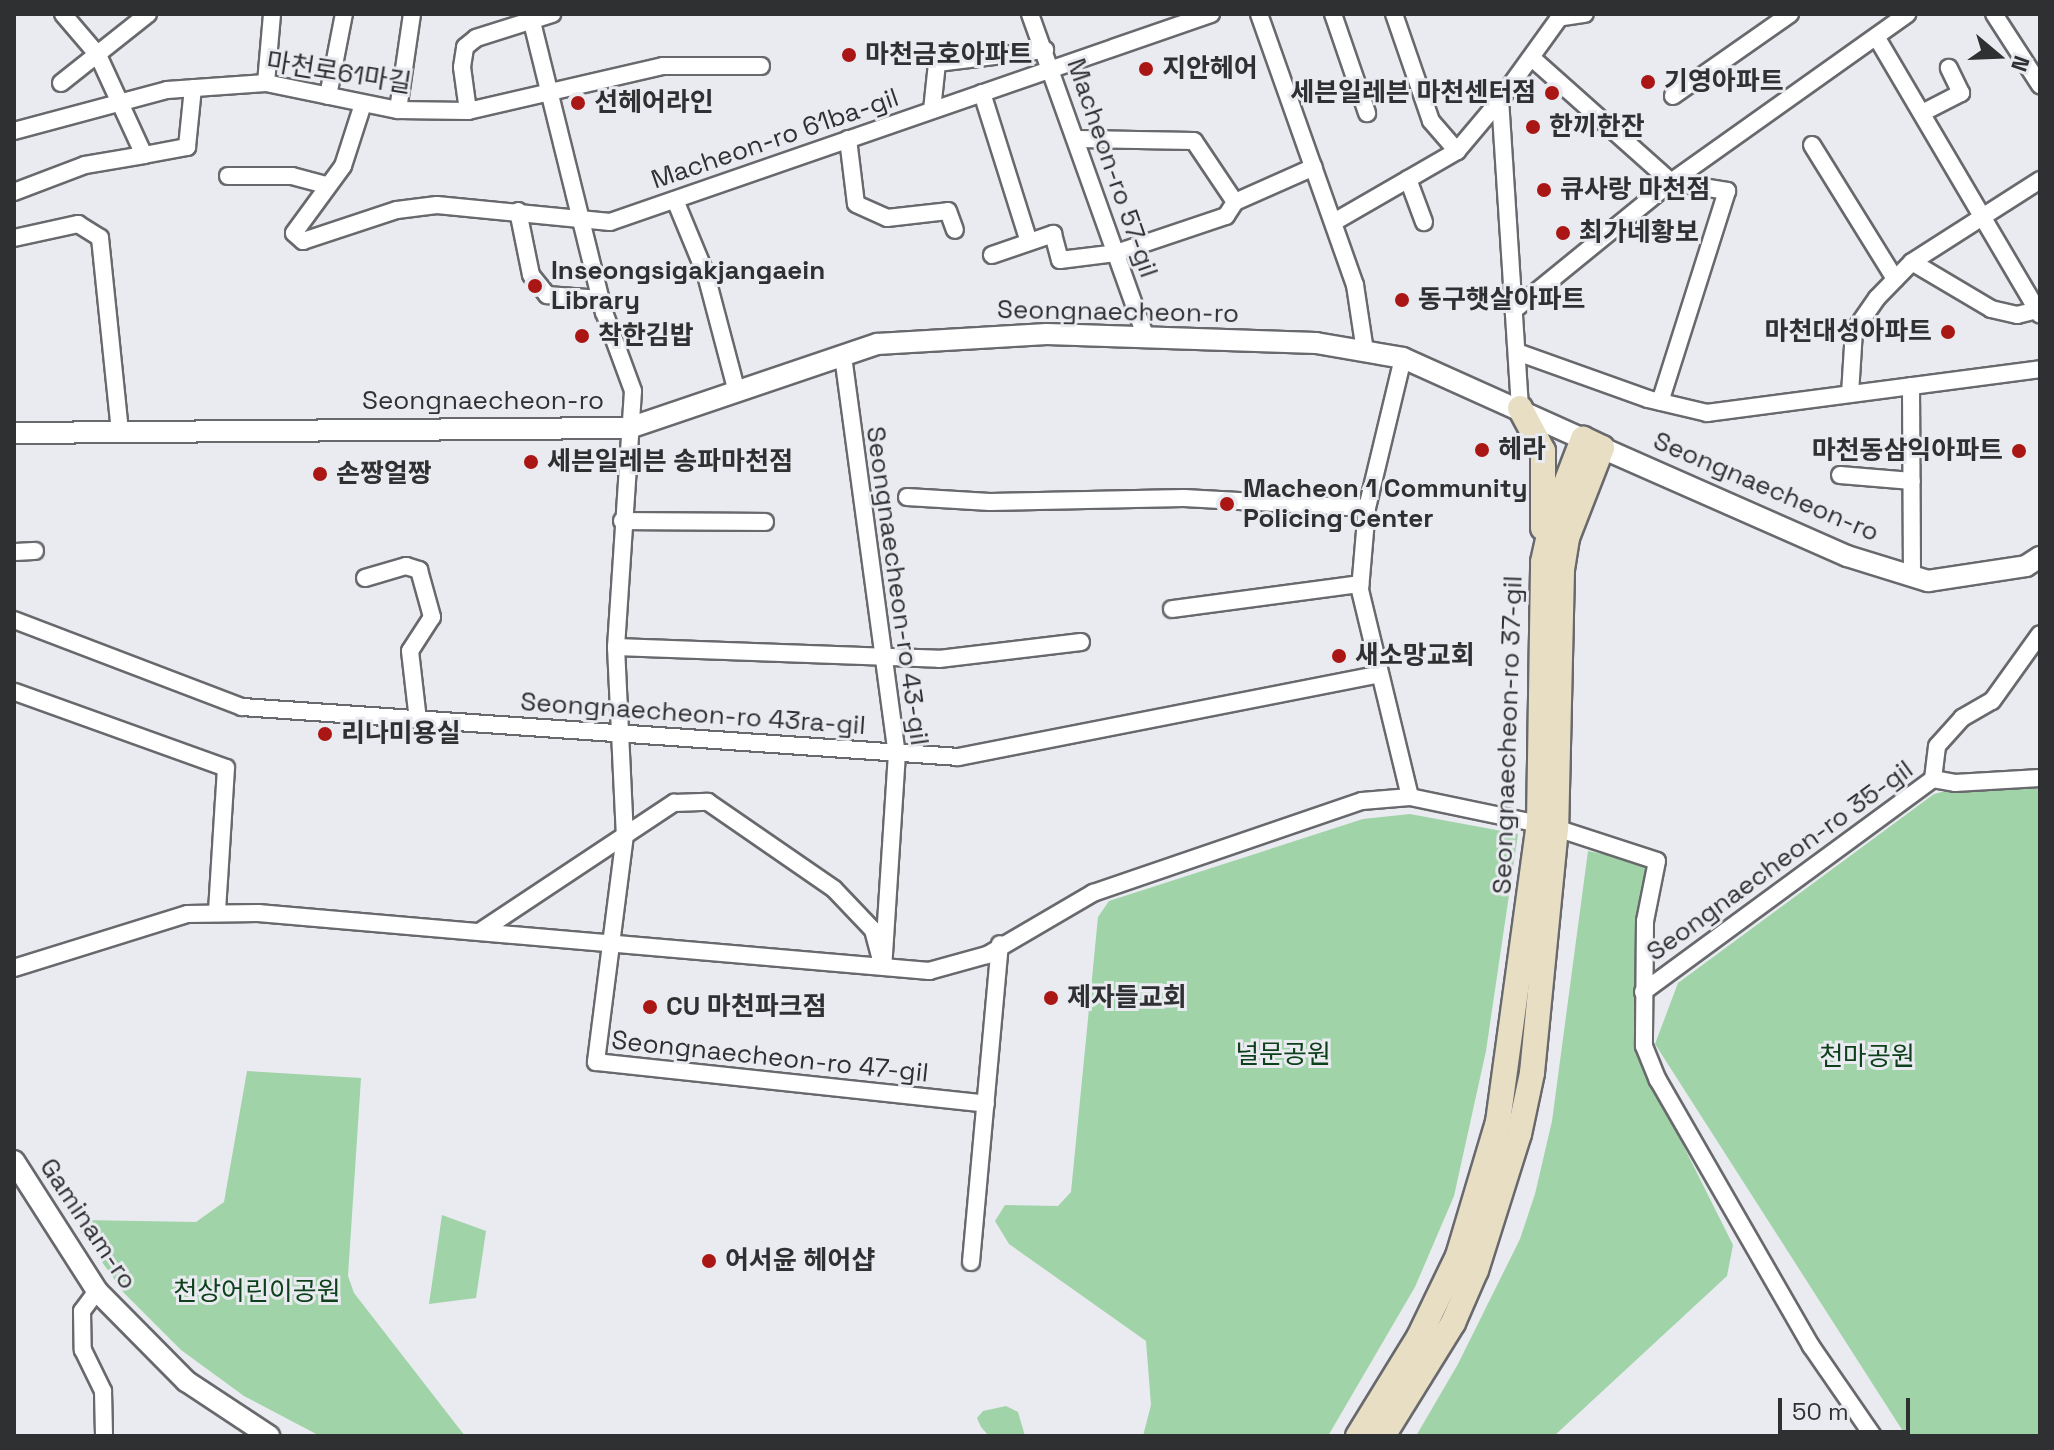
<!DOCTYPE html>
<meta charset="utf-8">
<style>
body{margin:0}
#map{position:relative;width:2054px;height:1450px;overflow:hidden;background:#e9ebf0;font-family:"Space Grotesk","Noto Sans KR",sans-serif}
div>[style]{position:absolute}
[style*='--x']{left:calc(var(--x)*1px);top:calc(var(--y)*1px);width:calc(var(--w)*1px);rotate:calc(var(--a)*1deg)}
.green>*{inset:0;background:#a0d3a7}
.roads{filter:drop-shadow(2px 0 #68696d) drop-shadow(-2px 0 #68696d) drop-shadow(0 2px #68696d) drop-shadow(0 -2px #68696d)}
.minor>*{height:16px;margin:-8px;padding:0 8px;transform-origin:8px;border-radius:8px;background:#fff}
.tertiary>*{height:20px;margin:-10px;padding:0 10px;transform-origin:10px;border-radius:10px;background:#fff}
.secondary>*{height:24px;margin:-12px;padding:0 12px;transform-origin:12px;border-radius:12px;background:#e8dec4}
.dots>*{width:22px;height:22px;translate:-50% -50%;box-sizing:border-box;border:4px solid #e9ebf0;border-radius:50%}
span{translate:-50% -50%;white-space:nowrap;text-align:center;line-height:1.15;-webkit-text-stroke:6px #e9ebf0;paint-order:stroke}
.poi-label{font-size:26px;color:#2f3031;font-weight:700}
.left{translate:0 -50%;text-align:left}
.right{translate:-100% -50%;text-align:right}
.street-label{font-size:26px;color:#2f3031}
.park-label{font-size:26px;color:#0e411b}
.frame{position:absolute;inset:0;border:16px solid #2f3031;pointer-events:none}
.north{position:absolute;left:1958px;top:16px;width:80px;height:80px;-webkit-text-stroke:6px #e9ebf0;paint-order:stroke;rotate:109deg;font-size:22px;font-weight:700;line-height:32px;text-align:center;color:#2f3031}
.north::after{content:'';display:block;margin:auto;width:28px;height:36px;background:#2f3031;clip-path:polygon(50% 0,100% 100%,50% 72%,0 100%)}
.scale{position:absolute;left:1778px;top:1398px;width:132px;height:36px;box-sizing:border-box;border:4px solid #2f3031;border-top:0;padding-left:10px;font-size:24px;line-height:28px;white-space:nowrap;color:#2f3031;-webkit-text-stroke:6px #e9ebf0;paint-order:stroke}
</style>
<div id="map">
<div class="green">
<div style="clip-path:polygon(2040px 783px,2040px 1436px,1906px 1436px,1655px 1044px,1678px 983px,1934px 794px,1969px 785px)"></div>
<div style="clip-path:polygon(1410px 814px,1518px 834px,1486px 1051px,1454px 1196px,1415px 1287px,1328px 1436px,1143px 1436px,1151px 1405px,1146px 1341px,1009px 1244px,995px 1221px,1005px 1205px,1058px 1206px,1071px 1192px,1098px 917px,1109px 901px,1363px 819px)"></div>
<div style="clip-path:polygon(1588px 851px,1649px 864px,1637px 922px,1634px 1047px,1733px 1245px,1727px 1276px,1554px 1436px,1416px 1436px,1458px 1364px,1520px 1239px,1535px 1194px,1552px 1121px)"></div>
<div style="clip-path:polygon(247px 1071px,361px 1078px,348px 1276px,354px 1293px,465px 1436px,320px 1436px,244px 1396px,181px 1350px,124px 1293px,78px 1228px,82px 1220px,196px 1222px,224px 1202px)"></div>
<div style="clip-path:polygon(442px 1215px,486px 1231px,476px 1298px,429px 1304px)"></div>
<div style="clip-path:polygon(1006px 1406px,1018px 1412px,1025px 1436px,989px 1436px,981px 1427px,977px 1418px,983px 1411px)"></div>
</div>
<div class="roads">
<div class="minor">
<div style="--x:530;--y:14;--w:307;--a:76.1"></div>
<div style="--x:604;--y:312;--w:84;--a:69.8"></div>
<div style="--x:633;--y:391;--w:257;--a:93.8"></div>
<div style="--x:616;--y:647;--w:188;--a:87.3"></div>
<div style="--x:625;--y:835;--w:229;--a:97.3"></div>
<div style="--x:596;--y:1062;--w:392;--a:6.1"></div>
<div style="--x:1030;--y:14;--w:344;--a:70.3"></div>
<div style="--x:1259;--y:14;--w:288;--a:70.5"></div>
<div style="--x:1355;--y:285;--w:67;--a:81.4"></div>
<div style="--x:1333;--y:14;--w:105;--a:71"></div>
<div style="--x:1394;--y:14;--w:113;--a:70.9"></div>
<div style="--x:1431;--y:121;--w:40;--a:49"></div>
<div style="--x:1994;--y:14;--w:85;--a:57.1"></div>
<div style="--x:1563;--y:17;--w:22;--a:-8"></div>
<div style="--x:1877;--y:38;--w:321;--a:59.5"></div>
<div style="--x:1532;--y:58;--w:186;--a:41.7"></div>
<div style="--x:1671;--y:182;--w:57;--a:9.1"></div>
<div style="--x:1727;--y:191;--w:221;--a:107.6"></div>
<div style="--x:61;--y:83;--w:111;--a:-38.4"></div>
<div style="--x:266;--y:83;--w:69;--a:-85"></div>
<div style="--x:982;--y:93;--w:153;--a:72.5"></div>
<div style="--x:328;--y:96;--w:84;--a:-79"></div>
<div style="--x:1673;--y:96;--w:143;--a:-35"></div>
<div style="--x:363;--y:104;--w:65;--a:107.9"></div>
<div style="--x:343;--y:166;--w:83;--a:126.2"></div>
<div style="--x:294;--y:233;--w:12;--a:42"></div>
<div style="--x:303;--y:241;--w:99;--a:-18.3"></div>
<div style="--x:397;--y:210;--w:40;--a:-7.1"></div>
<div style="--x:437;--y:205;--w:174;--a:5.6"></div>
<div style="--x:610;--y:222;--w:636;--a:-19.09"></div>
<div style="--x:398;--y:110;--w:97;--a:-81.7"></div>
<div style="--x:932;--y:110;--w:47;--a:-83.9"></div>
<div style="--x:937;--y:63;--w:109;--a:-6.9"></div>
<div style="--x:468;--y:111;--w:44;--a:-97.8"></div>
<div style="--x:462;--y:67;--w:20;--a:-81"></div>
<div style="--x:465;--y:47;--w:14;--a:-39"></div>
<div style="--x:476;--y:38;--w:80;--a:-17.5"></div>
<div style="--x:1922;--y:113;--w:44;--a:-27.1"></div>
<div style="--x:1961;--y:93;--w:28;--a:-116"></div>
<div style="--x:14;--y:131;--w:158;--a:-15"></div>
<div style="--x:167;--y:90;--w:99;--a:-4"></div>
<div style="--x:266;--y:83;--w:135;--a:11.6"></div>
<div style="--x:398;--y:110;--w:70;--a:0.8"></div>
<div style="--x:468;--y:111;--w:200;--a:-13"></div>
<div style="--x:663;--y:66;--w:98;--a:0"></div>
<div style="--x:848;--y:139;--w:65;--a:83"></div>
<div style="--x:856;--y:204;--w:34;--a:24"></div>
<div style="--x:887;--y:218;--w:61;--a:-6.5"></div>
<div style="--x:948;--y:211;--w:20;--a:70"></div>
<div style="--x:1077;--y:139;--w:117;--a:1"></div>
<div style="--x:1194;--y:141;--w:73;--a:56.1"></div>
<div style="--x:1812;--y:145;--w:158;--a:58.2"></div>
<div style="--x:144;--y:155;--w:44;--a:-10.5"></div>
<div style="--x:187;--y:147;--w:59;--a:-84.2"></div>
<div style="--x:228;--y:176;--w:64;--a:0"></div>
<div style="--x:292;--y:176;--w:34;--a:15"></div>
<div style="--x:1408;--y:179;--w:46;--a:69.6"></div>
<div style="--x:14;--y:192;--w:76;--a:-20.8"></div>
<div style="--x:85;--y:165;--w:60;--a:-9.6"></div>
<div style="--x:144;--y:155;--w:110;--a:-114.7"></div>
<div style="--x:98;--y:55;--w:54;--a:-130.5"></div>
<div style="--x:675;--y:200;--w:81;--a:67.5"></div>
<div style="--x:706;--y:275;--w:121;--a:75.2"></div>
<div style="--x:518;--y:211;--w:65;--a:78.5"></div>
<div style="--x:531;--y:275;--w:26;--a:51"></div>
<div style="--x:547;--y:295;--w:54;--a:4.2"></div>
<div style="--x:1334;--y:222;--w:142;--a:-30"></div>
<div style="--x:1457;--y:151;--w:67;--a:-49.9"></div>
<div style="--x:14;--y:238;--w:66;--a:-12.3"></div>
<div style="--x:78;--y:224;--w:26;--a:32"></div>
<div style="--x:100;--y:238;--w:194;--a:84.1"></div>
<div style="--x:992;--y:255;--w:65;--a:-19"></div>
<div style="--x:1053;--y:234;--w:27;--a:75"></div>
<div style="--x:1060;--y:260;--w:56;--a:-7.1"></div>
<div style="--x:1116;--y:253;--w:116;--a:-18.6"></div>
<div style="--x:1226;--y:216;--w:17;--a:-57"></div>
<div style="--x:1235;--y:202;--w:86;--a:-23.9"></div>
<div style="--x:1912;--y:262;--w:92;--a:30.7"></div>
<div style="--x:1991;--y:309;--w:27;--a:13"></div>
<div style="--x:2017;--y:315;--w:21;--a:-14"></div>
<div style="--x:1514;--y:310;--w:203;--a:-39.2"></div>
<div style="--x:1671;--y:182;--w:290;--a:-35.4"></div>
<div style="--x:1517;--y:352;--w:139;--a:19.7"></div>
<div style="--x:1648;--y:399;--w:61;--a:13.3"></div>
<div style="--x:1707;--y:413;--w:336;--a:-7.5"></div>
<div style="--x:843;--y:356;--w:401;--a:82.3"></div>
<div style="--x:897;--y:753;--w:214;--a:93.7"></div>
<div style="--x:1403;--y:358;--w:154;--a:103.5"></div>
<div style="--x:1367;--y:508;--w:82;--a:94.9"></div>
<div style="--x:1360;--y:590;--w:213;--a:76.4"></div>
<div style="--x:1911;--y:386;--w:190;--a:89.7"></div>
<div style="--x:1850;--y:394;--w:63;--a:-86.4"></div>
<div style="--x:1854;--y:331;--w:40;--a:-55.1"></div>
<div style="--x:1877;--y:298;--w:50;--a:-45.8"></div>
<div style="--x:1912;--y:262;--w:152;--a:-32.6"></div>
<div style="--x:1520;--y:408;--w:309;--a:-93.7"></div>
<div style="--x:1500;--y:100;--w:106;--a:-54.2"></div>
<div style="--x:1840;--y:475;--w:72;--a:4.8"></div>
<div style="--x:907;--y:497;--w:83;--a:3.4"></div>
<div style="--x:990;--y:502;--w:194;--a:-1.2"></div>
<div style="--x:1184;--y:498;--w:183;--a:3.1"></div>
<div style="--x:622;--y:521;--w:143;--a:0.4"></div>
<div style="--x:14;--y:552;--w:21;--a:-3"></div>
<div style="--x:365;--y:578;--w:43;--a:-16.3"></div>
<div style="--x:406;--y:566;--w:14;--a:17"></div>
<div style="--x:419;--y:570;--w:49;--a:74.5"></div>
<div style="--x:432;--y:617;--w:40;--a:122.9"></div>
<div style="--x:410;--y:651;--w:69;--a:83.4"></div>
<div style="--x:1172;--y:609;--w:190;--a:-7.6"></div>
<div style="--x:14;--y:620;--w:244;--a:20.9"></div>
<div style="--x:242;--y:707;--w:718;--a:3.99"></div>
<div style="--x:958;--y:757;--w:427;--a:-11.1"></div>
<div style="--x:616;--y:647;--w:323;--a:2.1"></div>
<div style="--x:939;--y:659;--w:143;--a:-6.8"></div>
<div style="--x:15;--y:692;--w:224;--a:19.8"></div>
<div style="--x:226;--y:768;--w:145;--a:93.6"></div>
<div style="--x:1933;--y:779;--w:22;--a:10"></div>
<div style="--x:1955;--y:783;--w:85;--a:-3.4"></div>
<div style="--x:1556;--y:828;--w:106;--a:18.1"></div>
<div style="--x:1657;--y:861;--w:61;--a:101.3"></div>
<div style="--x:1645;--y:921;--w:125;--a:90.5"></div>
<div style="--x:1644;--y:1046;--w:37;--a:68"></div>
<div style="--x:1658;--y:1080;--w:307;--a:60.1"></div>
<div style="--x:1811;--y:1346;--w:109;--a:55.4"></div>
<div style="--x:481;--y:931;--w:232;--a:-33.6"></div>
<div style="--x:674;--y:803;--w:34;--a:-2"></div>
<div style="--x:708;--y:802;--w:153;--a:34.6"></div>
<div style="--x:834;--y:889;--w:57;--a:46.4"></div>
<div style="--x:873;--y:930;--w:27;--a:75"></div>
<div style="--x:14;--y:968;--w:181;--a:-17.3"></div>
<div style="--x:187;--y:914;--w:71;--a:-0.8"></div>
<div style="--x:258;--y:913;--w:674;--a:4.94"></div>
<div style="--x:929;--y:971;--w:60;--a:-15.4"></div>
<div style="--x:987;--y:955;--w:123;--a:-30.3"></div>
<div style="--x:1093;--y:893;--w:284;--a:-18.9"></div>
<div style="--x:1362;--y:801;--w:48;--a:-4.8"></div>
<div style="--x:1410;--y:797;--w:132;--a:11.8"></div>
<div style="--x:1643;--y:992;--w:360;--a:-36.3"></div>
<div style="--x:1933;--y:779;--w:33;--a:-83"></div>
<div style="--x:1937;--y:746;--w:38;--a:-48"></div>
<div style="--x:1962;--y:718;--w:34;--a:-30"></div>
<div style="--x:1992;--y:701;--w:82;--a:-54.4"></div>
<div style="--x:971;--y:1262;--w:319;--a:-84.8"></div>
<div style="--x:97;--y:1291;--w:25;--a:127"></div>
<div style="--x:82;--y:1311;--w:39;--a:89"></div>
<div style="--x:83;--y:1350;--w:46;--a:64"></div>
<div style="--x:103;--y:1391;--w:45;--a:88.7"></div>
</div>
<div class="tertiary">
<div style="--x:14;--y:433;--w:615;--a:-0.47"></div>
<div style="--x:629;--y:428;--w:262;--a:-18.7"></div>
<div style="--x:877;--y:344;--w:170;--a:-3.4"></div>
<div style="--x:1047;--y:334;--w:269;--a:1.9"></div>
<div style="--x:1316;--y:343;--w:88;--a:9.8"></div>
<div style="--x:1403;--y:358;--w:197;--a:24.2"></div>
<div style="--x:1602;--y:448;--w:268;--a:23.8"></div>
<div style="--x:1847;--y:556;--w:85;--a:17.2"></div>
<div style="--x:1928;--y:581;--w:99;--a:-8.7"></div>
<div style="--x:2026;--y:566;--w:17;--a:-33"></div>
<div style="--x:14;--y:1161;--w:154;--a:57.4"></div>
<div style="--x:97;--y:1291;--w:127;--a:45.3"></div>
<div style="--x:186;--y:1381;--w:100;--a:33.5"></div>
</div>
<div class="secondary">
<div style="--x:1520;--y:408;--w:49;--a:61.9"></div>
<div style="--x:1543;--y:451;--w:77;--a:90"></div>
<div style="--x:1358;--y:1436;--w:116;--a:-58.4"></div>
<div style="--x:1419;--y:1337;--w:90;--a:-64.3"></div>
<div style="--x:1458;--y:1256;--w:140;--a:-73.4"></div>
<div style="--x:1498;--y:1122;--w:301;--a:-82.2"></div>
<div style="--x:1539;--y:824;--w:262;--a:-89.1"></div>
<div style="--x:1543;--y:562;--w:46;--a:-77.5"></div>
<div style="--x:1553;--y:517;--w:84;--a:-69"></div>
<div style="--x:1583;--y:439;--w:21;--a:25"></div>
<div style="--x:1602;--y:448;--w:97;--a:111.3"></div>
<div style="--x:1567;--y:538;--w:32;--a:99"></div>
<div style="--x:1562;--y:570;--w:258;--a:91.3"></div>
<div style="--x:1556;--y:828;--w:246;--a:95.6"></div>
<div style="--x:1532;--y:1073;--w:62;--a:102"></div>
<div style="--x:1519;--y:1134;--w:143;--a:107.5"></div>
<div style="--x:1476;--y:1270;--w:58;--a:113.5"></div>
<div style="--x:1453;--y:1323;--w:133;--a:121.8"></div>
</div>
</div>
<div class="dots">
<div style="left:849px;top:55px;background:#a91613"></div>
<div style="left:1146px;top:69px;background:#a91613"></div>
<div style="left:1648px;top:82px;background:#a91613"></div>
<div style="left:1552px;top:93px;background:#a91613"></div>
<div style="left:578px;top:103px;background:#a91613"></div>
<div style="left:1533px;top:127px;background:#a91613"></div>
<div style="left:1544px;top:190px;background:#a91613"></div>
<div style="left:1563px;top:233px;background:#a91613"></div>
<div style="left:535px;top:286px;background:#a91613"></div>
<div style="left:1402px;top:300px;background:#a91613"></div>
<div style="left:1948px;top:332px;background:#a91613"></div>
<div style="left:582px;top:336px;background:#a91613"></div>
<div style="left:1482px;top:450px;background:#a91613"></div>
<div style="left:2019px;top:451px;background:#a91613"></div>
<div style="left:531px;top:462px;background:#a91613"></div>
<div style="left:320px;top:474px;background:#a91613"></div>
<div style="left:1227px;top:504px;background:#a91613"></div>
<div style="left:1339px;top:656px;background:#a91613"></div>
<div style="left:325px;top:734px;background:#a91613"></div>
<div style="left:1051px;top:998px;background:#a91613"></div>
<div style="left:650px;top:1007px;background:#a91613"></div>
<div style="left:709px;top:1261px;background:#a91613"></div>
</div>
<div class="poi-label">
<span class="left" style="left:865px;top:55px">마천금호아파트</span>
<span class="left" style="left:1162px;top:69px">지안헤어</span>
<span class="left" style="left:1664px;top:82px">기영아파트</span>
<span class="right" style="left:1536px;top:93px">세븐일레븐 마천센터점</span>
<span class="left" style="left:594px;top:103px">선헤어라인</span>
<span class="left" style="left:1549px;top:127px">한끼한잔</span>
<span class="left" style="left:1560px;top:190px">큐사랑 마천점</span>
<span class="left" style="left:1579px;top:233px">최가네황보</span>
<span class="left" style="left:551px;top:286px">Inseongsigakjangaein<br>Library</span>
<span class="left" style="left:1418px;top:300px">동구햇살아파트</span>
<span class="right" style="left:1932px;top:332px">마천대성아파트</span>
<span class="left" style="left:598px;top:336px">착한김밥</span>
<span class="left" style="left:1498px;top:450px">헤라</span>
<span class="right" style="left:2003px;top:451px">마천동삼익아파트</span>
<span class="left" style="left:547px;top:462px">세븐일레븐 송파마천점</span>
<span class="left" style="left:336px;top:474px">손짱얼짱</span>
<span class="left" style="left:1243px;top:504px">Macheon 1 Community<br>Policing Center</span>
<span class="left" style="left:1355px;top:656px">새소망교회</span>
<span class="left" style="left:341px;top:734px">리나미용실</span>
<span class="left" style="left:1067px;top:998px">제자들교회</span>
<span class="left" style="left:666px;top:1007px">CU 마천파크점</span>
<span class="left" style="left:725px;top:1261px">어서윤 헤어샵</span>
</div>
<div class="street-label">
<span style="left:339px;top:73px;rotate:9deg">마천로61마길</span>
<span style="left:775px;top:139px;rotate:-19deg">Macheon-ro 61ba-gil</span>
<span style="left:1112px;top:168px;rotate:71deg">Macheon-ro 57-gil</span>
<span style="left:1118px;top:312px;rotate:1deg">Seongnaecheon-ro</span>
<span style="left:483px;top:401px">Seongnaecheon-ro</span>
<span style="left:1766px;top:487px;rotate:23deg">Seongnaecheon-ro</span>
<span style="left:897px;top:586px;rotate:82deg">Seongnaecheon-ro 43-gil</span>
<span style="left:693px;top:714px;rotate:4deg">Seongnaecheon-ro 43ra-gil</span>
<span style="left:1508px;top:735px;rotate:-88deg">Seongnaecheon-ro 37-gil</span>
<span style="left:1780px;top:861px;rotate:-36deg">Seongnaecheon-ro 35-gil</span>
<span style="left:770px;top:1057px;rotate:6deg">Seongnaecheon-ro 47-gil</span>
<span style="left:88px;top:1224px;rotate:56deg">Gaminam-ro</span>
</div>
<div class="park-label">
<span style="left:1283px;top:1055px">널문공원</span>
<span style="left:1867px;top:1057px">천마공원</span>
<span style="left:257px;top:1292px">천상어린이공원</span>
</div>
<div class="frame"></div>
<div class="north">N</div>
<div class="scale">50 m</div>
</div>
